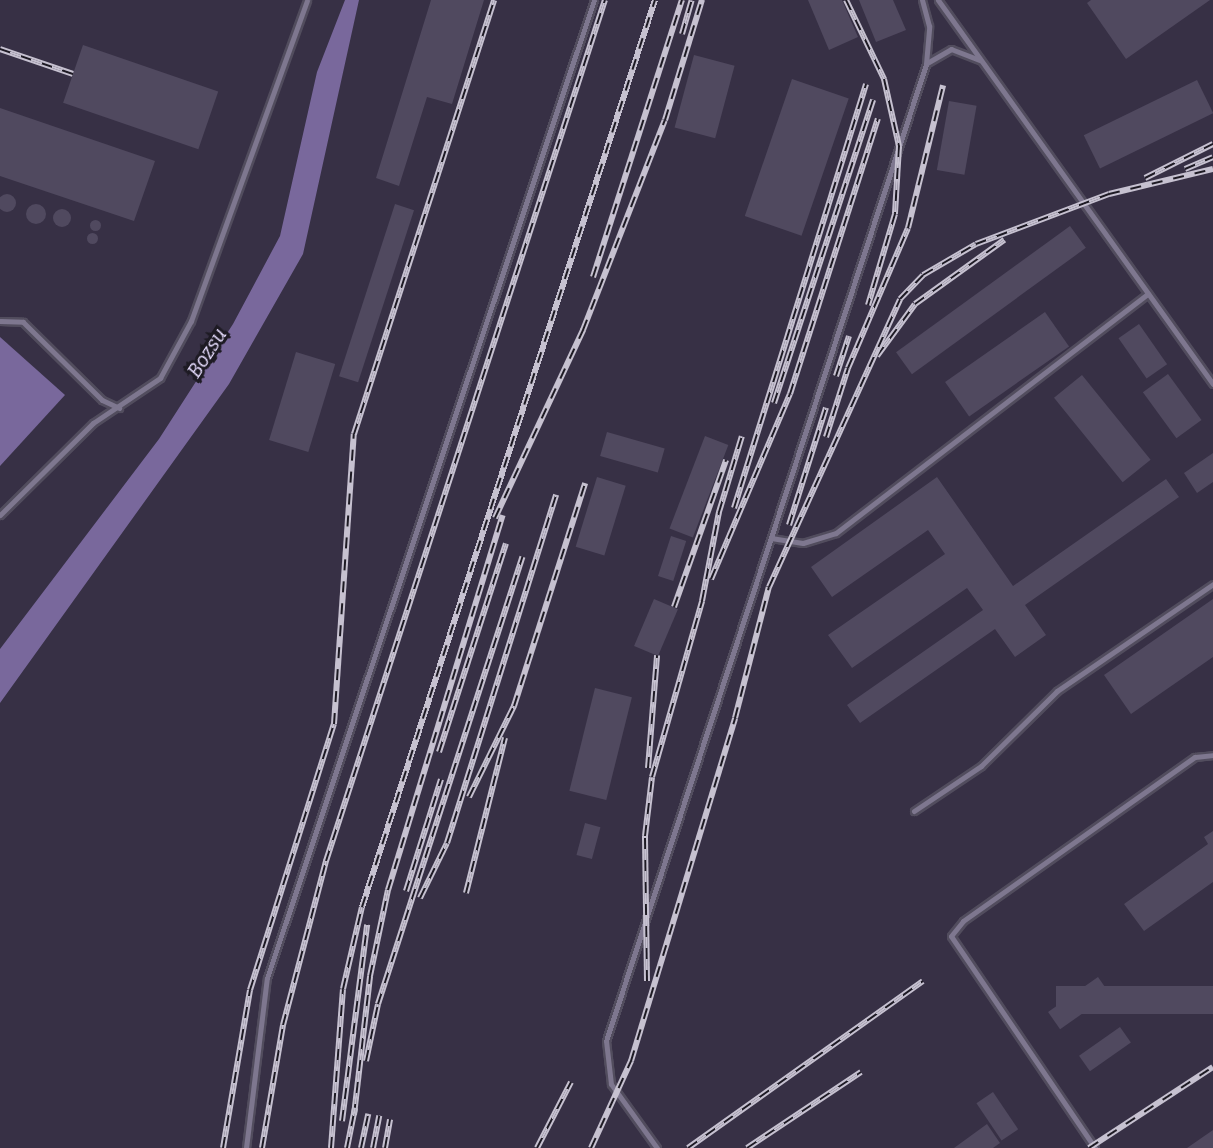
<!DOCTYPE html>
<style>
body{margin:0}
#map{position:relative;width:1213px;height:1148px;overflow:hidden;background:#373045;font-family:Bitter,serif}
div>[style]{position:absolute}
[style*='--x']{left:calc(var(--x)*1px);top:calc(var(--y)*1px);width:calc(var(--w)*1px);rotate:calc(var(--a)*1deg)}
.water>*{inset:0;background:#79689c}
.building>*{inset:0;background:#50495f;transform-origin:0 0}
.round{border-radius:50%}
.roads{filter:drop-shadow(2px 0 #524d5e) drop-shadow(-2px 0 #524d5e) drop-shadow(0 2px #524d5e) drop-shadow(0 -2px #524d5e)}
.lane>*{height:5px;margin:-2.5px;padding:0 2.5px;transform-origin:2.5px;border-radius:2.5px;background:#7e778f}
.rail>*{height:6px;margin-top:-3px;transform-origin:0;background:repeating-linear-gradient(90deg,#1d1a23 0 11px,#c6c1d0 0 22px);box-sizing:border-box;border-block:2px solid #c6c1d0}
span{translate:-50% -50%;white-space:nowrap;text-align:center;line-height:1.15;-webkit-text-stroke:6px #1d1a23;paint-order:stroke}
.water-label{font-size:20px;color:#e7ddfe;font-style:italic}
</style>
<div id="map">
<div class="water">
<div style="clip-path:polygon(345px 0,359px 0,303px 254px,229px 384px,0 703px,0 649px,159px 439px,233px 324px,280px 236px,317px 72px)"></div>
<div style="clip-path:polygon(0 337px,65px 395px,0 466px)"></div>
</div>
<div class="building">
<div style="clip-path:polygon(431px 0,484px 0,452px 104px,427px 97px,399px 186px,376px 178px)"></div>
<div style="clip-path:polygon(808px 0,842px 0,858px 37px,829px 50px)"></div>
<div style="clip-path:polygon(859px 0,893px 0,906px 30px,876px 42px)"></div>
<div style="clip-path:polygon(1091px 0,1210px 0,1126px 59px,1087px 3px)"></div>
<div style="left:83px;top:45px;width:143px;height:61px;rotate:19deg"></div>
<div style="left:694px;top:55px;width:42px;height:75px;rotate:15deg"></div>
<div style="left:792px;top:79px;width:60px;height:145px;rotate:19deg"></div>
<div style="left:1197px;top:80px;width:37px;height:126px;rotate:64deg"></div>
<div style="left:949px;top:101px;width:28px;height:70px;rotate:10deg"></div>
<div style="clip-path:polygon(0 108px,155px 161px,134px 221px,0 176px)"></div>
<div class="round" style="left:-2px;top:194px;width:18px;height:18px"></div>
<div class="round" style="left:26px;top:204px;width:20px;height:20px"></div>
<div style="left:395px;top:204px;width:20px;height:181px;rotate:18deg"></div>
<div class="round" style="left:53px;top:209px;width:18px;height:18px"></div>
<div class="round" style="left:89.5px;top:219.5px;width:11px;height:11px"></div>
<div style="left:1070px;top:226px;width:27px;height:215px;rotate:54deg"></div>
<div class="round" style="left:86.5px;top:232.5px;width:11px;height:11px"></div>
<div style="left:1045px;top:312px;width:42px;height:122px;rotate:55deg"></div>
<div style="left:1139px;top:324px;width:49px;height:25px;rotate:55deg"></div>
<div style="left:296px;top:352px;width:41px;height:92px;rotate:17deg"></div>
<div style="left:1168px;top:374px;width:57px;height:31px;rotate:54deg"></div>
<div style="left:1082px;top:375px;width:109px;height:36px;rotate:51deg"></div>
<div style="left:607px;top:432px;width:60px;height:25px;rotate:16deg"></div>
<div style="left:705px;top:436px;width:25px;height:99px;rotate:21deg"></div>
<div style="clip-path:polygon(1213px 453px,1213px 482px,1197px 493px,1184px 473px)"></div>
<div style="left:597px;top:477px;width:30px;height:73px;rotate:17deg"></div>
<div style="clip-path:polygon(937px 477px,1013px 586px,1166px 479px,1179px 497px,1025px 605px,1046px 635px,1015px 657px,995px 629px,860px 723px,847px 705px,983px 610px,967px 588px,852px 668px,828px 635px,945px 554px,928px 530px,832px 597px,811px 567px)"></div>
<div style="left:671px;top:536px;width:16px;height:42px;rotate:18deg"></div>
<div style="left:654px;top:599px;width:26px;height:51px;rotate:23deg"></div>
<div style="clip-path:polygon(1213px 599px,1213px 657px,1131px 714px,1104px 675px)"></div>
<div style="left:595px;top:688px;width:38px;height:106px;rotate:14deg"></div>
<div style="left:585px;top:823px;width:16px;height:33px;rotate:15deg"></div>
<div style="clip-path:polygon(1213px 831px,1213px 882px,1144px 931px,1124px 904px,1208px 844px,1204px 837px)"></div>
<div style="left:1098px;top:977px;width:21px;height:61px;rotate:55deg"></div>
<div style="left:1213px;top:986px;width:28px;height:157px;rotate:90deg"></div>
<div style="left:1120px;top:1027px;width:19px;height:50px;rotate:55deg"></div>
<div style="left:993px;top:1092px;width:45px;height:20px;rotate:56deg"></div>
<div style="clip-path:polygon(987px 1124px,1000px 1143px,993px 1148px,954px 1148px)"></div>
<div style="clip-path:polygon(1213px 1130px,1213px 1148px,1187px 1148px)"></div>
</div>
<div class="roads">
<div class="lane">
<div style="--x:938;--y:0;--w:472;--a:54.4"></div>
<div style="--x:927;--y:63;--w:28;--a:-30"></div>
<div style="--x:951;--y:49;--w:31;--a:21"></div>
<div style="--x:0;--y:321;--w:23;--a:2"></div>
<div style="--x:23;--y:322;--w:111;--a:44.6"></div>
<div style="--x:102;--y:400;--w:19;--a:25"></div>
<div style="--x:0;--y:515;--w:131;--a:-44.7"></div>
<div style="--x:93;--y:423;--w:81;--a:-33.9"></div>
<div style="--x:160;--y:378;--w:65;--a:-61.5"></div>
<div style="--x:191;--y:321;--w:341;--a:-70.1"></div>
<div style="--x:771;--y:538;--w:32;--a:9"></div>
<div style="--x:803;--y:543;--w:34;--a:-17"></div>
<div style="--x:836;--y:533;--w:393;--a:-37.5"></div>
<div style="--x:914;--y:811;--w:81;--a:-33.9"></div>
<div style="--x:981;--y:766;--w:107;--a:-44.6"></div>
<div style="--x:1057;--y:691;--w:189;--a:-34.4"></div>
<div style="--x:246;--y:1148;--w:171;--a:-83"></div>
<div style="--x:267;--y:978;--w:1031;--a:-71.51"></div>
<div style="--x:657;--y:1148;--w:79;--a:-125.7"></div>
<div style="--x:611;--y:1084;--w:43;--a:-96.6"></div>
<div style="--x:606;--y:1041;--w:1028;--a:-71.86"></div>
<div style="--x:926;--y:64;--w:38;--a:-85"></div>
<div style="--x:929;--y:26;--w:27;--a:-105"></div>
<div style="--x:1095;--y:1148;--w:256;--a:-124.2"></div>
<div style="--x:951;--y:936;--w:19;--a:-51"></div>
<div style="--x:963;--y:921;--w:284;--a:-35.3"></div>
<div style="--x:1195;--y:757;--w:18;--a:-6"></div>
</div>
</div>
<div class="rail">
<div style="--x:846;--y:0;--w:88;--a:64.3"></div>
<div style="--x:884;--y:79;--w:69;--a:77.4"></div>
<div style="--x:899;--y:146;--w:68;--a:93.4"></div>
<div style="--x:895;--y:214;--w:95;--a:106.5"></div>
<div style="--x:682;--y:34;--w:35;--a:-74"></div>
<div style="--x:0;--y:49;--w:77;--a:18.9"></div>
<div style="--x:1185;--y:169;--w:30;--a:-23"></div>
<div style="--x:1145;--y:178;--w:76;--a:-26.6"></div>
<div style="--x:593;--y:277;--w:291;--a:-72.2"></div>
<div style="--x:877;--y:356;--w:64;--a:-53.8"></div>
<div style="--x:915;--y:304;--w:110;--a:-35.7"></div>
<div style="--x:836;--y:376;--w:42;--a:-72"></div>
<div style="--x:774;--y:403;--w:319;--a:-71.9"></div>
<div style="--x:826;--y:437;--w:72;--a:-72.3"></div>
<div style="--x:848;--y:368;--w:152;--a:-66.8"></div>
<div style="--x:908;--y:228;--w:147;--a:-76.2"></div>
<div style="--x:734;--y:508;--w:444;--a:-72.7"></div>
<div style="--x:495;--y:518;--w:208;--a:-64.9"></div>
<div style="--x:583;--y:330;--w:225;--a:-68.7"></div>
<div style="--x:665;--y:120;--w:126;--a:-72.9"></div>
<div style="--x:789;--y:525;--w:123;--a:-72.5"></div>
<div style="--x:711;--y:579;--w:201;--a:-66.9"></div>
<div style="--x:790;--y:394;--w:289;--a:-72.3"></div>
<div style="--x:674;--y:607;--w:156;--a:-70.5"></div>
<div style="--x:439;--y:752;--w:219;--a:-72.2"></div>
<div style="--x:648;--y:768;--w:113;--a:-85.4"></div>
<div style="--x:469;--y:797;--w:102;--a:-63.7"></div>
<div style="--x:514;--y:706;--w:234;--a:-72.3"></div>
<div style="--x:406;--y:891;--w:117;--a:-72.6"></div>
<div style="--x:466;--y:893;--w:160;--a:-75.9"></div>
<div style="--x:420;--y:898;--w:61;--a:-63.9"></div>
<div style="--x:447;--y:843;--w:365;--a:-72.6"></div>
<div style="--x:647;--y:981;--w:145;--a:-90.8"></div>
<div style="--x:645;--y:836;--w:59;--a:-83.2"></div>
<div style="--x:652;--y:777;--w:183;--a:-74.1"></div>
<div style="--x:702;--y:601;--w:91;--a:-79.2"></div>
<div style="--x:719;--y:512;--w:79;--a:-73.2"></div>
<div style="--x:366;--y:1061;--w:58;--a:-78.1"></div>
<div style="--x:378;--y:1004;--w:470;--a:-72.1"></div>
<div style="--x:354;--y:1115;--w:140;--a:-83.4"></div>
<div style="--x:370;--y:976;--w:88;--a:-78.2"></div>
<div style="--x:388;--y:890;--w:392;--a:-73"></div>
<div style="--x:342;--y:1121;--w:198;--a:-82.7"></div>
<div style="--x:223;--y:1148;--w:160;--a:-80.3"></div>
<div style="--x:250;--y:990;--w:279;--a:-72.5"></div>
<div style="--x:334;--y:724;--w:291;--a:-86.1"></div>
<div style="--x:354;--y:434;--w:456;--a:-72.1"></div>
<div style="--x:262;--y:1148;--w:125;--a:-80.3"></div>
<div style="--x:283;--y:1025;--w:170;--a:-75.3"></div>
<div style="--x:326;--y:861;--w:905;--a:-72.05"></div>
<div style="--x:331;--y:1148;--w:159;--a:-85.7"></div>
<div style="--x:343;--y:989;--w:84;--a:-77"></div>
<div style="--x:362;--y:907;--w:953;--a:-72.1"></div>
<div style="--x:347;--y:1148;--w:41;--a:-78.7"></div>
<div style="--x:361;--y:1148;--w:35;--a:-78"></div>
<div style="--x:373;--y:1148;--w:33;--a:-79"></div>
<div style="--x:385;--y:1148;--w:29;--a:-80"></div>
<div style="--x:537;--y:1148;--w:74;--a:-62.7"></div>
<div style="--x:591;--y:1148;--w:96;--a:-65.3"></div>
<div style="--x:631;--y:1061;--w:358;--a:-73.1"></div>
<div style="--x:735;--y:718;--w:135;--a:-75.5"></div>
<div style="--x:769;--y:587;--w:316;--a:-65.5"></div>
<div style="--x:900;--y:299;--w:33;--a:-46"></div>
<div style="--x:923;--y:275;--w:61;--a:-30.3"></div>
<div style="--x:976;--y:244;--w:142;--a:-20.6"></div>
<div style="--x:1109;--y:194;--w:107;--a:-13.5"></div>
<div style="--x:688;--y:1148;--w:288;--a:-35.4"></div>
<div style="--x:747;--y:1148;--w:137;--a:-33.7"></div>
<div style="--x:1089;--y:1148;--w:148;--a:-33.2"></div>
</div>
<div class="water-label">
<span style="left:207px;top:353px;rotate:-57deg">Bozsu</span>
</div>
</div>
